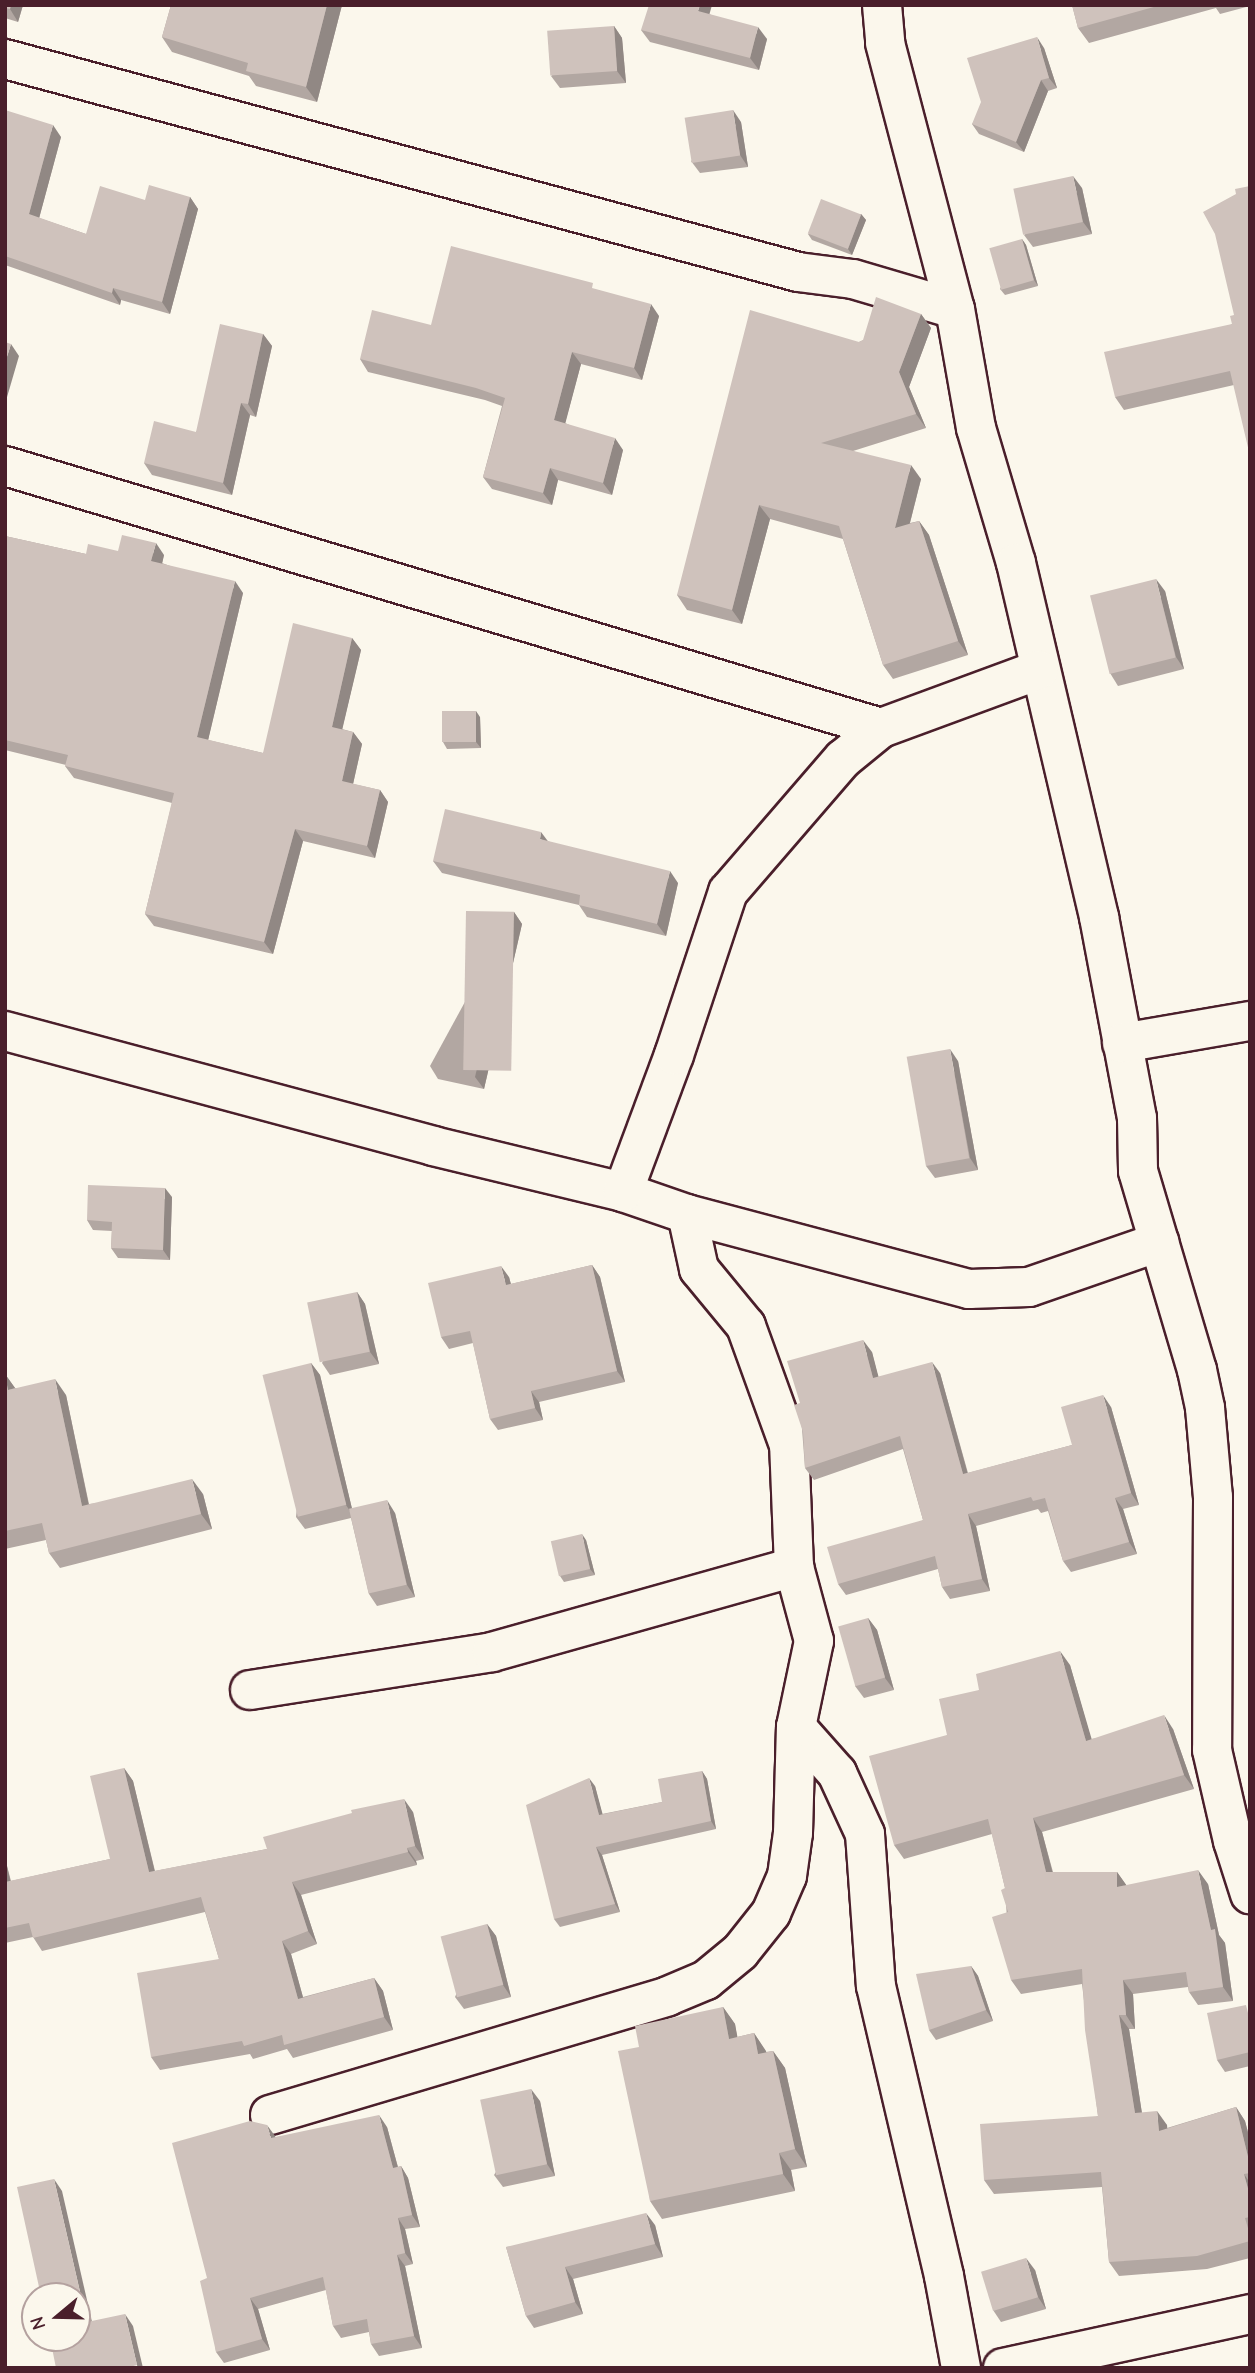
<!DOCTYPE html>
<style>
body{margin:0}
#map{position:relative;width:1255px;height:2373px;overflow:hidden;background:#fbf7ec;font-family:"Comic Neue",sans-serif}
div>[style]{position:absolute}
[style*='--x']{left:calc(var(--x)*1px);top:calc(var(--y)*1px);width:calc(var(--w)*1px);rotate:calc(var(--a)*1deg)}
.roads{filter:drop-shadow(2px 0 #4a1f2b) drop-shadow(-2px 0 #4a1f2b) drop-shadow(0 2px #4a1f2b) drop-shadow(0 -2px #4a1f2b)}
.minor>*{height:38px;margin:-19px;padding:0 19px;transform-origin:19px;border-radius:19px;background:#fbf7ec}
.wall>*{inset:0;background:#b2a7a2}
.shaded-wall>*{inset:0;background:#918884}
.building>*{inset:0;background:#cfc2bc;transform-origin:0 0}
span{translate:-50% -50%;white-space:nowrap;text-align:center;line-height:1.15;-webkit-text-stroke:5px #fbf7ec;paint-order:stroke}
.frame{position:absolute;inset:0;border:7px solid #4a1f2b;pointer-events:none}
.north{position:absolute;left:21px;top:2282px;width:70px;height:70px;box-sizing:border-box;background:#fbf7ec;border:2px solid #b4a19f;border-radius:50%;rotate:251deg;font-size:19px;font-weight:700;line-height:28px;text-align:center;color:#4a1f2b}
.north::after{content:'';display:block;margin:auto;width:24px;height:32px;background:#4a1f2b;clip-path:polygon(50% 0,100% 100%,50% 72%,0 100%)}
</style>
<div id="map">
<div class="roads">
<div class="minor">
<div style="--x:882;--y:5;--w:38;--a:85"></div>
<div style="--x:885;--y:43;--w:275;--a:75.3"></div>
<div style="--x:955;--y:309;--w:121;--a:80"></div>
<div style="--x:976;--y:428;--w:141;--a:73.5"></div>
<div style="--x:1016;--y:563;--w:364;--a:76.8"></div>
<div style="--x:1099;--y:917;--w:205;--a:79.3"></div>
<div style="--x:1137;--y:1118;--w:53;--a:88.9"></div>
<div style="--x:1138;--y:1171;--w:208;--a:73.5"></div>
<div style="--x:1197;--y:1370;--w:39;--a:78"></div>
<div style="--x:1205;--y:1408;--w:89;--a:84.9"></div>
<div style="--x:1213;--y:1497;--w:253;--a:90.2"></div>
<div style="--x:1212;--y:1750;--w:93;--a:77"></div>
<div style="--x:1233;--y:1841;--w:56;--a:72.2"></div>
<div style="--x:5;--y:59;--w:821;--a:15.03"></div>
<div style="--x:798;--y:272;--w:55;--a:7.3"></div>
<div style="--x:853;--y:279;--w:106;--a:16.4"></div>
<div style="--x:5;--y:466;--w:914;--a:16.65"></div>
<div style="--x:881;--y:728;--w:168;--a:-20.2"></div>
<div style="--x:5;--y:1031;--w:443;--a:15"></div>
<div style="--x:433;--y:1146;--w:195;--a:13.6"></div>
<div style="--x:623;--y:1192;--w:68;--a:19"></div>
<div style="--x:687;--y:1214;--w:292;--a:14.9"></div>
<div style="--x:969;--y:1289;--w:60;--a:-1.9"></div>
<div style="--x:1029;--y:1287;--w:138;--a:-19.1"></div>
<div style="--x:1122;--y:1043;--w:130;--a:-9.8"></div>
<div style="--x:623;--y:1192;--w:146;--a:-69.6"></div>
<div style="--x:674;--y:1055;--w:172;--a:-71.7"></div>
<div style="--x:728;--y:892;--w:176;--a:-49.2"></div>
<div style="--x:843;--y:759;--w:49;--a:-39.2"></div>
<div style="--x:250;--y:1690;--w:245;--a:-8.9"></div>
<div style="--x:492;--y:1652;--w:314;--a:-15.7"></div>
<div style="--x:796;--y:1727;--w:62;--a:48.3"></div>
<div style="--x:837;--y:1773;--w:67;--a:65.3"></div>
<div style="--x:865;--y:1834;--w:152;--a:85.9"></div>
<div style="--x:876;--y:1986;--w:298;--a:76.8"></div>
<div style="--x:944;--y:2276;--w:94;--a:79.5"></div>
<div style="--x:270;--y:2115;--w:415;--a:-16.6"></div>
<div style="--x:668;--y:1996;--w:41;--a:-22.8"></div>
<div style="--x:706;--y:1980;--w:44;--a:-39.5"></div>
<div style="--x:740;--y:1952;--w:50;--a:-51.5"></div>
<div style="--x:771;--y:1913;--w:40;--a:-66.6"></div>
<div style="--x:787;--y:1876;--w:43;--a:-82.1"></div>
<div style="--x:793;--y:1833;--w:106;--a:-88.4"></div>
<div style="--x:796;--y:1727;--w:88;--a:-78.2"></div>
<div style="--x:814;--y:1641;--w:77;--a:-105.1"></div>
<div style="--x:794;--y:1567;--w:122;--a:-92.3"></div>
<div style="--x:789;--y:1445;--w:127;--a:-109.9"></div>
<div style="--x:746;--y:1326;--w:74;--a:-129.5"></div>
<div style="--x:699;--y:1269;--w:56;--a:-102.3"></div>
<div style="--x:1003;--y:2368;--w:253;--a:-12.3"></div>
</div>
</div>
<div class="wall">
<div style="clip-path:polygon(5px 5px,23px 5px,18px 22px,5px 18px)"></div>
<div style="clip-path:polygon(171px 5px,342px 5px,317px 102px,256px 86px,249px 76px,172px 52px,162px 37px)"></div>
<div style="clip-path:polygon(1072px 5px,1250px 5px,1250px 6px,1220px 14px,1216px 8px,1089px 43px,1078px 28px)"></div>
<div style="clip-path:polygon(709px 14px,767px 39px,759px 70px,650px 42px,641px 30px)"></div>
<div style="clip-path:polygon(614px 26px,622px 38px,626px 83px,560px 88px,551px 76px)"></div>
<div style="clip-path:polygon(1044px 48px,1057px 88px,1048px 91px,1024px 152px,979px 134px,972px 124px)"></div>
<div style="clip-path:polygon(5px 110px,61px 137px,39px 218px,86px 234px,145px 200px,190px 197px,198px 209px,170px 314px,121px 300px,120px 305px,5px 265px)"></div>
<div style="clip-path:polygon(741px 122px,748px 167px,700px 173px,691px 161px)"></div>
<div style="clip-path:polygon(1082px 188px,1092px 234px,1033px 247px,1024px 235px)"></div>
<div style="clip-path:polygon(861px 214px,866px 220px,852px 255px,812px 240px,808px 234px)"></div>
<div style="clip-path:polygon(1022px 239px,1026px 245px,1038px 286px,1005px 295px,1000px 289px)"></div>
<div style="clip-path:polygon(598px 290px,659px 316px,642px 380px,581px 364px,565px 423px,623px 450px,612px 495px,558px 480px,552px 505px,492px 489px,483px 477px,502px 406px,485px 400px,368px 372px,360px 359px,431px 325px)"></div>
<div style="clip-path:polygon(921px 314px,931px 328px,909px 387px,926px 428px,853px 451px,921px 479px,910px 523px,919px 521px,929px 535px,968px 655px,893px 679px,883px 665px,843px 539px,770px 519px,742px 624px,687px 610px,677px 595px,859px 342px)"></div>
<div style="clip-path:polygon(1234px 315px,1234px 385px,1124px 410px,1115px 397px,1232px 324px)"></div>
<div style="clip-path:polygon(263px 334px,272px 346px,256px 417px,250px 415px,232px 495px,152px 475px,144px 463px,196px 432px)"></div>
<div style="clip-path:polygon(5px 536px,86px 554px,118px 551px,164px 555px,162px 563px,243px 593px,208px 740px,263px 753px,352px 638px,361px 650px,342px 729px,353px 732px,362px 744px,353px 784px,380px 790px,388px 802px,375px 858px,303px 841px,273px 954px,154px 926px,145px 914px,172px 803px,74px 778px,65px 766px,66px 765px,5px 750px)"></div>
<div style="clip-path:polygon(1165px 591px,1184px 669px,1118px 686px,1110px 673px)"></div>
<div style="clip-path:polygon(480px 717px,481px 748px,447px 749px,443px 742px)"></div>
<div style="clip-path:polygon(547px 841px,678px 883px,666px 936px,587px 917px,579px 905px,442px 873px,433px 861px)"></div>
<div style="clip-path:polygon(514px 912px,522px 924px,484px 1089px,438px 1079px,430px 1066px)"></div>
<div style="clip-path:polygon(958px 1061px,978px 1170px,935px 1178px,926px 1166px)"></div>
<div style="clip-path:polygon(172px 1197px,170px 1260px,118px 1258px,111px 1248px,112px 1231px,93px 1230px,87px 1220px)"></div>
<div style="clip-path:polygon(592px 1265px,600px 1277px,625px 1382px,539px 1402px,543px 1420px,498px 1430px,490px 1419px,473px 1343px,449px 1349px,441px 1337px,509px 1277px,511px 1284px)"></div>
<div style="clip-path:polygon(357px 1292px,365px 1304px,379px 1364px,330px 1375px,322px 1363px)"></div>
<div style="clip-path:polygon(872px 1352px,878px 1377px,940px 1373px,968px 1473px,1072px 1445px,1111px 1407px,1139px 1505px,1123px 1509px,1137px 1554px,1071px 1572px,1063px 1561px,1048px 1511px,1041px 1513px,1038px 1509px,976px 1526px,990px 1591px,950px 1599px,942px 1587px,938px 1569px,846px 1595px,838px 1584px,923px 1520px,903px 1449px,814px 1480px,805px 1468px,800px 1403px)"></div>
<div style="clip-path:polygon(311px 1363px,320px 1375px,352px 1509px,395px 1513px,415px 1597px,377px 1606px,369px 1594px,351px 1518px,305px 1529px,296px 1517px)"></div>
<div style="clip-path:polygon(5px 1374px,15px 1388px,66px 1395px,89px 1504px,203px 1494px,212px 1529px,60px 1568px,49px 1553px,46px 1540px,5px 1549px)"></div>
<div style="clip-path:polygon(586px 1540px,595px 1575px,564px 1582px,560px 1576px)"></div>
<div style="clip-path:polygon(868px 1618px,877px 1630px,894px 1690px,864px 1698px,855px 1686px)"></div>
<div style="clip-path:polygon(1070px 1665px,1091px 1739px,1173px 1729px,1194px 1789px,1042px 1832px,1053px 1872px,1117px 1872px,1126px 1885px,1208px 1884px,1219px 1935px,1225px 1943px,1233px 2001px,1198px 2005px,1189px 1992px,1188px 1987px,1133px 1994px,1135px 2029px,1129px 2029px,1142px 2113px,1167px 2125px,1167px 2128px,1236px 2107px,1245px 2121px,1250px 2140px,1250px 2258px,1207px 2269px,1119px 2276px,1109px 2262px,1102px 2187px,994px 2194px,984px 2180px,1098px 2116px,1082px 1984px,1021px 1994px,1011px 1980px,1005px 1888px,992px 1834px,904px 1859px,894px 1845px,947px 1735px,979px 1690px)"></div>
<div style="clip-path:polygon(124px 1768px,133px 1781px,155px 1871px,267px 1849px,413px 1812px,424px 1859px,416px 1861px,417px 1865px,301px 1895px,317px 1944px,291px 1954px,303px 1997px,374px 1978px,383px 1991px,393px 2030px,293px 2058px,287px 2049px,253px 2059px,250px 2054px,160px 2070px,151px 2057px,219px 1959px,205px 1912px,42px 1951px,33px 1937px,5px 1943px,5px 1858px,11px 1881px,110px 1859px)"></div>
<div style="clip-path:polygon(702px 1771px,707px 1779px,716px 1829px,602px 1855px,620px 1912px,560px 1927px,554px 1919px,595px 1786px,602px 1814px,662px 1802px)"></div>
<div style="clip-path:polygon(487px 1924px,496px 1936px,511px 1997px,464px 2009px,455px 1997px)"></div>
<div style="clip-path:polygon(971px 1966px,978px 1976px,993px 2021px,936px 2040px,929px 2030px)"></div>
<div style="clip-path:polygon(723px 2007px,735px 2024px,737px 2037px,754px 2033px,766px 2052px,773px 2051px,785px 2068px,807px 2167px,791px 2170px,795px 2191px,662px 2219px,650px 2201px,639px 2047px)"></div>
<div style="clip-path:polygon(1250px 2010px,1250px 2066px,1225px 2072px,1217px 2060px)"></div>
<div style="clip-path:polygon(540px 2101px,555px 2176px,503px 2187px,494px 2175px)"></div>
<div style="clip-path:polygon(387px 2127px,398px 2167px,401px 2166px,408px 2178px,420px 2227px,405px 2229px,413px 2264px,405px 2266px,422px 2348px,379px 2356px,371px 2344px,369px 2332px,341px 2338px,333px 2326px,326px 2290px,258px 2309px,270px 2350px,224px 2363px,216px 2352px,207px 2278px,276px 2137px)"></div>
<div style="clip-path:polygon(655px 2225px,663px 2257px,573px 2279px,583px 2314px,534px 2328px,526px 2316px,506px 2247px)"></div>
<div style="clip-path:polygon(1035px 2270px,1046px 2309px,1001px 2322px,993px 2310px)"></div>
</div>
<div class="shaded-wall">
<div style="clip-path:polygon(11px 5px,23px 5px,18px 22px,10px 9px)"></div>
<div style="clip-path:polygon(327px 5px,342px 5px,317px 102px,306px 87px)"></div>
<div style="clip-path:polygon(700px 5px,712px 5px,707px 23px,698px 11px)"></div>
<div style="clip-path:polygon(614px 26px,622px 38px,626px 83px,617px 71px)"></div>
<div style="clip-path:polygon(758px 27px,767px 39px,759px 70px,750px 58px)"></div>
<div style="clip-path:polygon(1037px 37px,1044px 48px,1057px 88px,1049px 78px)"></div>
<div style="clip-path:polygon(1041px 80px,1048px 91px,1024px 152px,1016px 142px)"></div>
<div style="clip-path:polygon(733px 110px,741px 122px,748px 167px,740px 155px)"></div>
<div style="clip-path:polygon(53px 125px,61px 137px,37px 226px,29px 214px)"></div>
<div style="clip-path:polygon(1073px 176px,1082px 188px,1092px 234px,1083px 222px)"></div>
<div style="clip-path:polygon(190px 197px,198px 209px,170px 314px,162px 302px)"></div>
<div style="clip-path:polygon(861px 214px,866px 220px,852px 255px,848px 249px)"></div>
<div style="clip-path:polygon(1022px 239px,1026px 245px,1038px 286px,1034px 280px)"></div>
<div style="clip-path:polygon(113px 288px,121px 300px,120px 305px,112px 293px)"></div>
<div style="clip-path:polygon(651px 304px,659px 316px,642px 380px,634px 368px)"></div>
<div style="clip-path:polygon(921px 314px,931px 328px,909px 387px,926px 428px,916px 414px,899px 372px)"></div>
<div style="clip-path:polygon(263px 334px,272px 346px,256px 417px,248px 404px)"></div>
<div style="clip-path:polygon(11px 344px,19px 356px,5px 404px,5px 363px)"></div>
<div style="clip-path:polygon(572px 352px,581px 364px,563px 432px,554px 420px)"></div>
<div style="clip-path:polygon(241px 403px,250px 415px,232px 495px,223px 483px)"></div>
<div style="clip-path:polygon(615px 438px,623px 450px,612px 495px,603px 483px)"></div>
<div style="clip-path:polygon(911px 465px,921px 479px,905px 542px,895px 528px)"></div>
<div style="clip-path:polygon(550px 468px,558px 480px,552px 505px,543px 493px)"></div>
<div style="clip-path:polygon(759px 505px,770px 519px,742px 624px,732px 610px)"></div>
<div style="clip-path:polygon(919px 521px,929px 535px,968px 655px,958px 641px)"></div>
<div style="clip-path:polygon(156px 543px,164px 555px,160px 573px,151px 561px)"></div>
<div style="clip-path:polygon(1156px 579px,1165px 591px,1184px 669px,1176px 657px)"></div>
<div style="clip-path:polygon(235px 581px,243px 593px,206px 749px,197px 737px)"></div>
<div style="clip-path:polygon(352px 638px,361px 650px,340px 739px,332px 727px)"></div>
<div style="clip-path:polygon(476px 711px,480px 717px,481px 748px,476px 742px)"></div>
<div style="clip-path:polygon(353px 732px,362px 744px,351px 793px,342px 781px)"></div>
<div style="clip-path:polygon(380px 790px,388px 802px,375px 858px,367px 846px)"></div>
<div style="clip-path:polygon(295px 829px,303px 841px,273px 954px,264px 942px)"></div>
<div style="clip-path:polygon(541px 832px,550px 844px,540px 839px)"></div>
<div style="clip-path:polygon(670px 871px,678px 883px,666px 936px,657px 924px)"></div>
<div style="clip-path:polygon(514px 912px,522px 924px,484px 1089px,475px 1077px)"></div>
<div style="clip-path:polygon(950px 1049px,958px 1061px,978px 1170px,970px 1158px)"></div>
<div style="clip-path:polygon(165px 1188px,172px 1197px,170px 1260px,163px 1250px)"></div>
<div style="clip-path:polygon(592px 1265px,600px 1277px,625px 1382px,617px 1371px)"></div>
<div style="clip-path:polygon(501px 1266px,509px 1277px,514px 1297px,506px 1285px)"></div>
<div style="clip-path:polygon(357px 1292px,365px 1304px,379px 1364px,370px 1352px)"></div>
<div style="clip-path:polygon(863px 1340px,872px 1352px,882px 1390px,873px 1378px)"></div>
<div style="clip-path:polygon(932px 1362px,940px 1373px,971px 1486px,963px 1474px)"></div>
<div style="clip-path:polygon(311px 1363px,320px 1375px,354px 1517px,346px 1505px)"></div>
<div style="clip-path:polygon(5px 1374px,15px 1388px,8px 1390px)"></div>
<div style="clip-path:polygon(55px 1379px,66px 1395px,92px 1521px,82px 1506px)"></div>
<div style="clip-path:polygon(531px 1391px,539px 1402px,543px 1420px,535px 1408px)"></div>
<div style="clip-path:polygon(1103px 1395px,1111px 1407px,1139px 1505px,1131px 1493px)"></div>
<div style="clip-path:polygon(192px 1479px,203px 1494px,212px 1529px,201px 1514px)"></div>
<div style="clip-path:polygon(1115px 1498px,1123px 1509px,1137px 1554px,1129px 1542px)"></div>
<div style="clip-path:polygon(387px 1500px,395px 1513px,415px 1597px,407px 1585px)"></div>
<div style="clip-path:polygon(968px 1514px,976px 1526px,990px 1591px,982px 1579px)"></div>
<div style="clip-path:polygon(582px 1534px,586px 1540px,595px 1575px,590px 1569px)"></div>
<div style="clip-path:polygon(868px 1618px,877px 1630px,894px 1690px,885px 1678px)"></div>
<div style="clip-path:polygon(1060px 1651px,1070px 1665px,1096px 1754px,1086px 1741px)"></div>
<div style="clip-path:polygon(1164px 1715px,1173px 1729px,1194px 1789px,1184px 1775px)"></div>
<div style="clip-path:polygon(124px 1768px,133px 1781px,158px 1885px,149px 1872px)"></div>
<div style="clip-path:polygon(702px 1771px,707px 1779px,716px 1829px,711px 1821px)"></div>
<div style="clip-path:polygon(589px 1778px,595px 1786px,605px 1823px,599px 1815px)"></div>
<div style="clip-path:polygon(404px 1799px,413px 1812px,424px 1859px,415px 1846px)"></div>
<div style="clip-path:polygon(1033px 1818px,1042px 1832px,1056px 1886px,1046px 1872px)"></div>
<div style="clip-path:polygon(596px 1847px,602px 1855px,620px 1912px,615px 1904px)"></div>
<div style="clip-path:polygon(407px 1848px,416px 1861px,417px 1865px,408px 1852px)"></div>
<div style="clip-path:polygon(5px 1858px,14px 1896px,5px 1883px)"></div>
<div style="clip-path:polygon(1198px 1870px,1208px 1884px,1219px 1935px,1225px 1943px,1233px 2001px,1223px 1987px)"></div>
<div style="clip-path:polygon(1117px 1872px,1127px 1886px,1117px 1887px)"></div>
<div style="clip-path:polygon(292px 1882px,301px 1895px,317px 1944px,308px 1931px)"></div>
<div style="clip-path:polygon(487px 1924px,496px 1936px,511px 1997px,503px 1985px)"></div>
<div style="clip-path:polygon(282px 1941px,291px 1954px,307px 2012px,298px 1999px)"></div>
<div style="clip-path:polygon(971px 1966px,978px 1976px,993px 2021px,986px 2010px)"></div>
<div style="clip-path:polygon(374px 1978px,383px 1991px,393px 2030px,384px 2017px)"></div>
<div style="clip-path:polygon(1123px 1980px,1133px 1994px,1135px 2029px,1126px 2015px)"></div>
<div style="clip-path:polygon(723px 2007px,735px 2024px,741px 2056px,729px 2039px)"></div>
<div style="clip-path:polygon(1119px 2015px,1129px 2029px,1144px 2127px,1135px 2113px)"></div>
<div style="clip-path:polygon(754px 2033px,766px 2051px,770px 2071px,758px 2054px)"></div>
<div style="clip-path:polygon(773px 2051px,785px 2068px,807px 2167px,795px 2149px)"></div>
<div style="clip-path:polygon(531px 2089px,540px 2101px,555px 2176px,547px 2164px)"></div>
<div style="clip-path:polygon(1236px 2107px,1245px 2121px,1250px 2140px,1250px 2165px)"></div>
<div style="clip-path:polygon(1157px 2111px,1167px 2125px,1169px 2144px,1159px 2131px)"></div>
<div style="clip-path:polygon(379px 2115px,387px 2127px,401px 2179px,393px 2168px)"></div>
<div style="clip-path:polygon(267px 2125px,275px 2136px,279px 2149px,271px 2138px)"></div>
<div style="clip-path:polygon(779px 2153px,791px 2170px,795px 2191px,783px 2174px)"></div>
<div style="clip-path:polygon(401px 2166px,408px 2178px,420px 2227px,412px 2215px)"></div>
<div style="clip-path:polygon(1244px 2174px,1250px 2183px,1250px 2196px)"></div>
<div style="clip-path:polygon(54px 2179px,62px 2191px,95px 2335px,87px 2322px)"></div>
<div style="clip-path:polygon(646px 2213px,655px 2225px,663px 2257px,655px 2244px)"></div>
<div style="clip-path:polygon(398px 2218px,405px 2229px,413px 2264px,405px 2253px)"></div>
<div style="clip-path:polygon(397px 2255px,405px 2266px,422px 2348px,414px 2336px)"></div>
<div style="clip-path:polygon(1026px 2258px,1035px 2270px,1046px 2309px,1038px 2297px)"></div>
<div style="clip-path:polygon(565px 2267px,573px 2279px,583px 2314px,575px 2302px)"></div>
<div style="clip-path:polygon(250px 2298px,258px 2309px,270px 2350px,262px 2339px)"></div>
<div style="clip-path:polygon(125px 2314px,133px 2326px,143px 2368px,138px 2368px,137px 2365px)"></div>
</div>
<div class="building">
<div style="clip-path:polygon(5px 5px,11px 5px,10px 9px,5px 8px)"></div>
<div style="clip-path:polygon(171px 5px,327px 5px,306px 87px,246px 71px,248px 63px,162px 37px)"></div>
<div style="clip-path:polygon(649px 5px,700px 5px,698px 11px,758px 27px,750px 58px,641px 30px)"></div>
<div style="clip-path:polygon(1072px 5px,1161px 5px,1078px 28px)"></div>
<div style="left:614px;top:26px;width:45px;height:67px;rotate:86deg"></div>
<div style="clip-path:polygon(1037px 37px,1049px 78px,1041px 80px,1016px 142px,972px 124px,981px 102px,967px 58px)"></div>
<div style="clip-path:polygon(5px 110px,53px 125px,29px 214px,86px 234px,100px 186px,145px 200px,149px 185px,190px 197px,162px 302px,113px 288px,112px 293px,5px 256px)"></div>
<div style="left:733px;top:110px;width:46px;height:49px;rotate:81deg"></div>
<div style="left:1073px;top:176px;width:47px;height:61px;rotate:78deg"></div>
<div style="clip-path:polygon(1250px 186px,1250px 456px,1230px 371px,1115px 397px,1104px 352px,1232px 324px,1230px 316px,1234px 315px,1215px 234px,1203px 212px,1236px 194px,1235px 189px)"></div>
<div style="left:821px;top:199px;width:43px;height:37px;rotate:21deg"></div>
<div style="left:1022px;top:239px;width:43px;height:34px;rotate:74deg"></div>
<div style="clip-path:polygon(451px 246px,593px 283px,592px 288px,651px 304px,634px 368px,572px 352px,554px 420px,615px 438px,603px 483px,550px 468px,543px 493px,483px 477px,505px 398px,476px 388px,360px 359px,372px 310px,431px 325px)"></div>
<div style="clip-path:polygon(876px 297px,921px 314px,899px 372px,916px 414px,821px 443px,911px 465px,895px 528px,919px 521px,958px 641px,883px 665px,839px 526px,759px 505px,732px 610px,677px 595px,750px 310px,859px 342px,863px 340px)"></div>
<div style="clip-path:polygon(220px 324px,263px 334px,248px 404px,241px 403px,223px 483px,144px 463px,154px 421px,196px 432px)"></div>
<div style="clip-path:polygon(5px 342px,11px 344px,5px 363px)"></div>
<div style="clip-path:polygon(122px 535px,156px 543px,151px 561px,235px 581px,197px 737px,263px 753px,293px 623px,352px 638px,332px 727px,353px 732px,342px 781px,380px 790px,367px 846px,295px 829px,264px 942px,145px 914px,174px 793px,65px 766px,68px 755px,5px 740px,5px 536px,86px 554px,88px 544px,118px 551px)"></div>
<div style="left:1156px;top:579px;width:81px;height:68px;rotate:76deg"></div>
<div style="left:442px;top:711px;width:34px;height:31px"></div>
<div style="clip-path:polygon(445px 809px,541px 832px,540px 839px,670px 871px,657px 924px,579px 905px,580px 895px,433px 861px)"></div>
<div style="left:466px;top:911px;width:48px;height:159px;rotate:1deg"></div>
<div style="left:950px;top:1049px;width:111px;height:44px;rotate:80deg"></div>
<div style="clip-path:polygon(88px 1185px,165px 1188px,163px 1250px,111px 1248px,112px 1222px,87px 1220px)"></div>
<div style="clip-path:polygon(592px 1265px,617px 1371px,531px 1391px,535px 1408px,490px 1419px,470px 1331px,441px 1337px,428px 1283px,501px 1266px,506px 1285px)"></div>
<div style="left:357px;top:1292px;width:61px;height:51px;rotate:78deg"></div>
<div style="clip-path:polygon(863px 1340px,873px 1378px,932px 1362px,963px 1474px,1072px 1445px,1061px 1407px,1103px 1395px,1131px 1493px,1115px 1498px,1129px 1542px,1063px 1561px,1045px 1498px,1033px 1501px,1031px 1497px,968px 1514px,982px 1579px,942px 1587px,935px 1556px,838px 1584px,827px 1547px,923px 1520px,900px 1436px,805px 1468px,803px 1432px,794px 1405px,800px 1403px,787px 1361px)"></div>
<div style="left:311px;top:1363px;width:146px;height:50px;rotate:76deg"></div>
<div style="clip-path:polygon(5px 1376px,8px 1390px,55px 1379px,82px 1506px,192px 1479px,201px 1514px,49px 1553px,42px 1523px,5px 1531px)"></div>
<div style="left:387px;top:1500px;width:87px;height:39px;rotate:77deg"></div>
<div style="left:582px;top:1534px;width:36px;height:32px;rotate:77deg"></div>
<div style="left:868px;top:1618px;width:62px;height:31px;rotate:74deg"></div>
<div style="clip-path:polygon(1060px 1651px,1086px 1741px,1164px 1715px,1184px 1775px,1033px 1818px,1046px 1872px,1117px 1872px,1117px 1887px,1198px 1870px,1211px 1930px,1215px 1929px,1223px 1987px,1189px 1992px,1186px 1972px,1123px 1980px,1126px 2015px,1119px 2015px,1135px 2113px,1157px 2111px,1159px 2131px,1236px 2107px,1250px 2165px,1250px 2173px,1244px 2174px,1250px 2196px,1250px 2217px,1245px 2218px,1250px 2235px,1250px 2241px,1197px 2256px,1109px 2262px,1101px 2172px,984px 2180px,980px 2124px,1098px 2116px,1085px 2030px,1082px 1969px,1011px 1980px,992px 1917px,1008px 1912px,1001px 1890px,1005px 1888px,988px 1819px,894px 1845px,869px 1756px,947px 1735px,939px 1699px,979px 1690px,976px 1674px)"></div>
<div style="clip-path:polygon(124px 1768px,149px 1872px,267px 1849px,263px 1837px,352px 1813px,351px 1810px,404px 1799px,415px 1846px,407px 1848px,408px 1852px,292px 1882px,308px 1931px,282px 1941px,298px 1999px,374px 1978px,384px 2017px,284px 2045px,282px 2035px,244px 2046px,242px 2041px,151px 2057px,137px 1973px,219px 1959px,201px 1897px,33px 1938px,29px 1923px,5px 1928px,5px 1882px,110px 1859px,90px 1776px)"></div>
<div style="clip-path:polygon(702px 1771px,711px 1821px,596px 1847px,615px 1904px,554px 1919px,526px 1805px,589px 1778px,599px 1815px,662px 1802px,658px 1779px)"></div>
<div style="left:487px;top:1924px;width:63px;height:48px;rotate:75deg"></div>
<div style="clip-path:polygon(971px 1966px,986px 2010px,929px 2030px,916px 1974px)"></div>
<div style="clip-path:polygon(1246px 2005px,1250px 2021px,1250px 2052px,1217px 2060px,1207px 2013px)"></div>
<div style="clip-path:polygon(723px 2007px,729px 2039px,754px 2033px,758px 2054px,773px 2051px,795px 2149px,779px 2153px,783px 2174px,650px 2201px,618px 2051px,639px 2047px,635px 2026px)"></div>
<div style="left:531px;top:2089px;width:77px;height:52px;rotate:78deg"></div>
<div style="clip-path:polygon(379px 2115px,393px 2168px,401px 2166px,412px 2215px,398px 2218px,405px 2253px,397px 2255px,414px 2336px,371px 2344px,367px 2319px,333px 2326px,323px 2277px,250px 2298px,262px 2339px,216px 2352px,200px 2281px,207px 2278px,172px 2143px,250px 2121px,267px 2125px,271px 2138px)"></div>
<div style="clip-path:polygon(54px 2179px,87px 2322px,125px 2314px,137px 2365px,126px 2368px,56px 2368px,50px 2338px,77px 2338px,77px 2296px,41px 2296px,17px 2187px)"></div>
<div style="clip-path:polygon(646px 2213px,655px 2244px,565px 2267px,575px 2302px,526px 2316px,506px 2247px)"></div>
<div style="left:1026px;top:2258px;width:41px;height:47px;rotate:73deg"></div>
</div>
<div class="frame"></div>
<div class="north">N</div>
</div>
